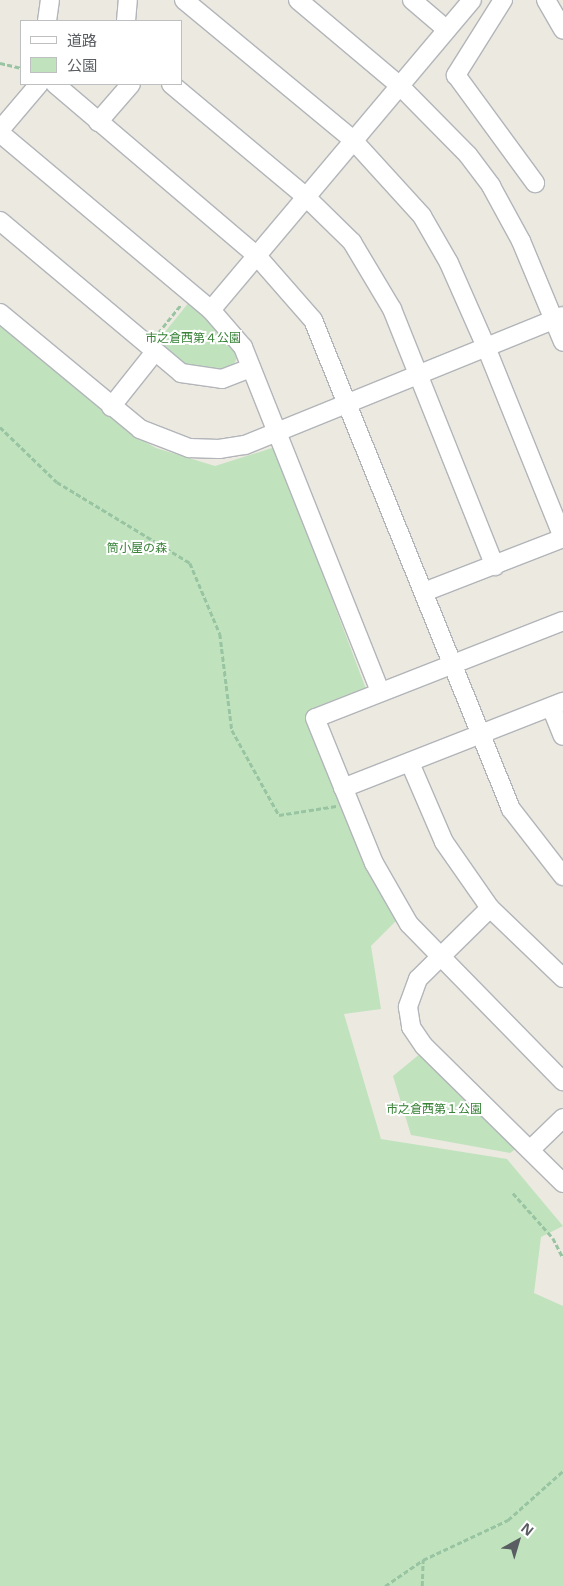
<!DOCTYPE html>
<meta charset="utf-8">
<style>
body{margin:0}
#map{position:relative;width:563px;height:1586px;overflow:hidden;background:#ece9e1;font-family:"Noto Sans","Noto Sans JP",sans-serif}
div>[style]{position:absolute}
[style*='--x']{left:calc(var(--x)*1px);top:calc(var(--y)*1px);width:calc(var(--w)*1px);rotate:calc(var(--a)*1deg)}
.green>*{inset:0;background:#c0e3be}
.path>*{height:2.5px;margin-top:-1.25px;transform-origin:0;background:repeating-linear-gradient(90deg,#98c4a2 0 5px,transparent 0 7.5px)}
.roads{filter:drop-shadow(1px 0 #b2b5b9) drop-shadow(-1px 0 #b2b5b9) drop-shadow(0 1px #b2b5b9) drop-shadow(0 -1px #b2b5b9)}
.minor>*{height:18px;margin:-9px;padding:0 9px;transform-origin:9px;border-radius:9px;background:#fff}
span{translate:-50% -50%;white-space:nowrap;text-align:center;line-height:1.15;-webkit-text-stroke:4px #fff;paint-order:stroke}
.park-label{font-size:12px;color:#388338}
.legend{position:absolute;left:20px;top:20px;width:162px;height:65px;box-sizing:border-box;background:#fff;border:1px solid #bdbfc0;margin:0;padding:6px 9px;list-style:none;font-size:15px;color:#5a5e62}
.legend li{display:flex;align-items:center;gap:10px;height:25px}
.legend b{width:25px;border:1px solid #bdbfc0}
.north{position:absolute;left:493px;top:1516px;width:50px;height:50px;-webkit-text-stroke:4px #fff;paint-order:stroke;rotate:39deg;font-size:14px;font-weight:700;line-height:20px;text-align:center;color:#5a5e62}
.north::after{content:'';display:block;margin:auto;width:18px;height:22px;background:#5a5e62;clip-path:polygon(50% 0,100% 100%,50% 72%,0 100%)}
</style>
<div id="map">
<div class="green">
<div style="clip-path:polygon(190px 301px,238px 356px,232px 368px,216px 372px,187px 365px,156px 343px)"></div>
<div style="clip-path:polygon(0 326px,133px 435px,156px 448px,215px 466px,275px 447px,366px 689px,306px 715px,353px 830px,398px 919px,371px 946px,381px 1009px,344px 1014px,381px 1139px,507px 1159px,563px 1226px,541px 1237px,534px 1293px,563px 1306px,563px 1586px,0 1586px)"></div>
<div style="clip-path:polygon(421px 1053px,517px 1148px,510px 1153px,411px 1135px,393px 1076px)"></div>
</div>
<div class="path">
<div style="--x:0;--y:63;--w:22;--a:13"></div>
<div style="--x:158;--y:333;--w:36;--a:-51"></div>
<div style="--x:0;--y:427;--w:79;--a:44"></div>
<div style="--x:57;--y:482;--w:156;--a:31.3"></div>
<div style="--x:190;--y:563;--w:77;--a:67.1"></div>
<div style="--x:220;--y:634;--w:97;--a:82.9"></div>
<div style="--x:232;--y:730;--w:97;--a:61.1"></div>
<div style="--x:279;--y:815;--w:58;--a:-9"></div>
<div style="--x:513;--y:1193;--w:60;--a:48.4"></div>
<div style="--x:553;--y:1238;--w:22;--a:63"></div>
<div style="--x:385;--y:1586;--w:46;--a:-34.4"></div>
<div style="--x:423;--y:1560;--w:94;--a:-25.2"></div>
<div style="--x:508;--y:1520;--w:74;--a:-41.7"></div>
<div style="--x:422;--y:1586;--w:26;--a:-88"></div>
</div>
<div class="roads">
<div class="minor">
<div style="--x:184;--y:0;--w:218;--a:39.6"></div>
<div style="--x:352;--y:139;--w:104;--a:47.7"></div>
<div style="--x:422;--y:216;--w:54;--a:60.1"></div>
<div style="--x:449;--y:263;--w:92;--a:66.2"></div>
<div style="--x:486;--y:347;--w:206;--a:68"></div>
<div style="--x:298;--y:0;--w:132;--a:40.1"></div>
<div style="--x:399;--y:85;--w:98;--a:45.4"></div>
<div style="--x:468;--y:155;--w:39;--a:53"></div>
<div style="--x:491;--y:186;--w:63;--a:61.4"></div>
<div style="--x:521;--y:241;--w:109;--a:67.4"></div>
<div style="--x:412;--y:0;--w:45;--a:40.5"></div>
<div style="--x:503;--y:0;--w:89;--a:122.1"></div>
<div style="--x:456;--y:75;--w:134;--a:53.8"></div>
<div style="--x:546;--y:0;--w:34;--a:60"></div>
<div style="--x:47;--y:21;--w:21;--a:-82"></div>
<div style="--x:126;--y:21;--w:21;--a:-85"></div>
<div style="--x:55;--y:84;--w:265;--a:40.4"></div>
<div style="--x:257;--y:256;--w:85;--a:48.8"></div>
<div style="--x:313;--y:320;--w:528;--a:67.96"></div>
<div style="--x:511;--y:809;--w:85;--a:52.2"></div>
<div style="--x:171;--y:84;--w:175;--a:39.9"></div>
<div style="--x:305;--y:196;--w:66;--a:44.4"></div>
<div style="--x:352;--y:242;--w:78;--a:59.2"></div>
<div style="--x:392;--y:309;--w:277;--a:68.2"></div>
<div style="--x:98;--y:122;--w:50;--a:-49"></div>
<div style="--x:0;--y:130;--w:60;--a:-49.7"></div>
<div style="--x:0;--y:133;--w:275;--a:40"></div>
<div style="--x:211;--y:310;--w:49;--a:49.1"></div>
<div style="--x:243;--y:347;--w:370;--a:68.3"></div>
<div style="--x:0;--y:221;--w:236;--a:40"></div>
<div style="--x:181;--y:373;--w:41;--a:8.3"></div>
<div style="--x:222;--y:379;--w:31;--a:-21"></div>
<div style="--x:211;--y:310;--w:405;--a:-49.9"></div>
<div style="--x:0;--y:313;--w:182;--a:39.6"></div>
<div style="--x:140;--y:429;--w:53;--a:21.2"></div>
<div style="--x:189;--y:448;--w:30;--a:2"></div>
<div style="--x:219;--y:449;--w:26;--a:-9"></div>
<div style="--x:245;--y:445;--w:343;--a:-22.1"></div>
<div style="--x:111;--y:407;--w:69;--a:-51.5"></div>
<div style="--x:424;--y:592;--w:149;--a:-21.2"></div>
<div style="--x:563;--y:621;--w:266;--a:158.6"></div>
<div style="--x:315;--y:718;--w:157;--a:67.9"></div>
<div style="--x:374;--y:863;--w:70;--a:60.2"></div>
<div style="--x:409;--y:924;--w:220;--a:45.6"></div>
<div style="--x:551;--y:707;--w:31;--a:68"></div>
<div style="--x:410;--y:763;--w:86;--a:66.7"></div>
<div style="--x:444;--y:842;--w:80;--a:55.1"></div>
<div style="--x:343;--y:788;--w:236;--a:-21.4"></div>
<div style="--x:563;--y:978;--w:101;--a:-136.2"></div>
<div style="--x:490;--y:908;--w:101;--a:135.4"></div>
<div style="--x:418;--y:979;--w:30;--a:110"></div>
<div style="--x:408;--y:1007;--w:20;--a:81"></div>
<div style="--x:411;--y:1027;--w:23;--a:56"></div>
<div style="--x:424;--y:1046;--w:195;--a:44.6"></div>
<div style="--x:530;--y:1150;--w:46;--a:-44.1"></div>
</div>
</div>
<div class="park-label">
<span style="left:193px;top:338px">市之倉西第４公園</span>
<span style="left:137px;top:548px">筒小屋の森</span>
<span style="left:434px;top:1109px">市之倉西第１公園</span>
</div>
<ul class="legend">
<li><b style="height:6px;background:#fff"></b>道路</li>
<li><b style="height:14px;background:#c0e3be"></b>公園</li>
</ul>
<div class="north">N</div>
</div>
